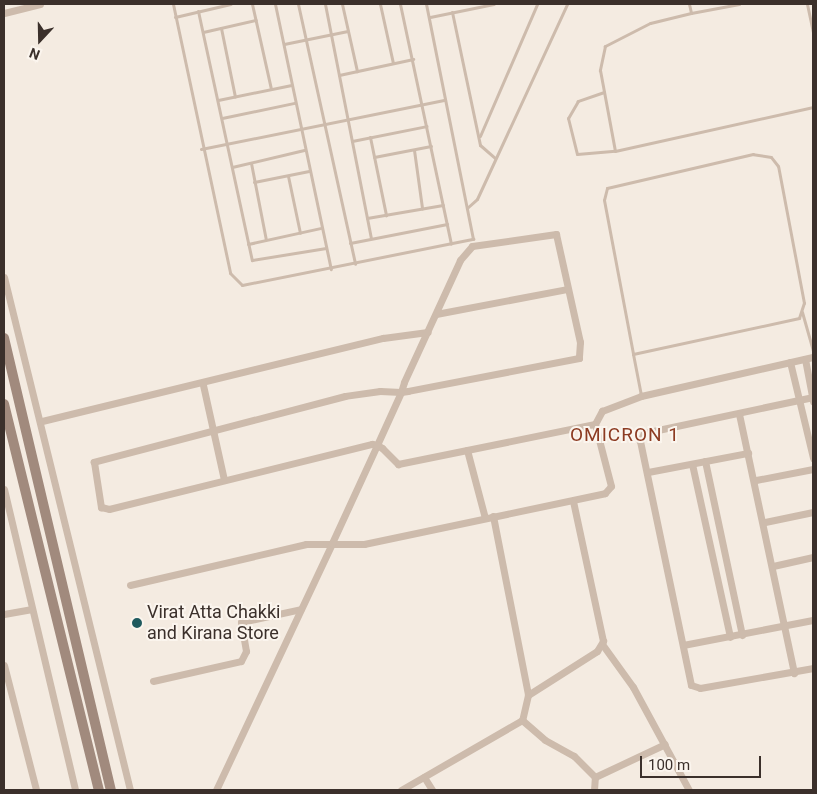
<!DOCTYPE html>
<style>
body{margin:0}
#map{position:relative;width:817px;height:794px;overflow:hidden;background:#f4ebe1;font-family:Roboto,sans-serif}
div>[style]{position:absolute}
[style*='--x']{left:calc(var(--x)*1px);top:calc(var(--y)*1px);width:calc(var(--w)*1px);rotate:calc(var(--a)*1deg)}
.lane>*{height:3px;margin:-1.5px;padding:0 1.5px;transform-origin:1.5px;border-radius:1.5px;background:#cdbbac}
.street>*{height:7px;margin:-3.5px;padding:0 3.5px;transform-origin:3.5px;border-radius:3.5px;background:#cdbbac}
.secondary>*{height:10px;margin:-5px;padding:0 5px;transform-origin:5px;border-radius:5px;background:#a18a7d}
.dots>*{width:14px;height:14px;translate:-50% -50%;box-sizing:border-box;border:2px solid #fbf5ee;border-radius:50%}
span{translate:-50% -50%;white-space:nowrap;text-align:center;line-height:1.15;-webkit-text-stroke:4px #fbf5ee;paint-order:stroke}
.poi-label{font-size:18px;color:#3b302b}
.left{translate:0 -50%;text-align:left}
.neighbourhood-label{font-size:19px;color:#8c3b22;letter-spacing:1px}
.frame{position:absolute;inset:0;border:5px solid #3b302b;pointer-events:none}
.north{position:absolute;left:15px;top:15px;width:50px;height:50px;-webkit-text-stroke:4px #fbf5ee;paint-order:stroke;rotate:201deg;font-size:14px;font-weight:700;line-height:20px;text-align:center;color:#3b302b}
.north::after{content:'';display:block;margin:auto;width:18px;height:22px;background:#3b302b;clip-path:polygon(50% 0,100% 100%,50% 72%,0 100%)}
.scale{position:absolute;left:640px;top:756px;width:121px;height:22px;box-sizing:border-box;border:2px solid #3b302b;border-top:0;padding-left:6px;font-size:15px;line-height:18px;white-space:nowrap;color:#3b302b;-webkit-text-stroke:4px #fbf5ee;paint-order:stroke}
</style>
<div id="map">
<div class="lane">
<div style="--x:173;--y:4;--w:275;--a:78"></div>
<div style="--x:230;--y:273;--w:17;--a:45"></div>
<div style="--x:242;--y:285;--w:236;--a:-11.3"></div>
<div style="--x:473;--y:239;--w:240;--a:-101.3"></div>
<div style="--x:252;--y:4;--w:87;--a:77.4"></div>
<div style="--x:275;--y:4;--w:271;--a:78.1"></div>
<div style="--x:298;--y:4;--w:266;--a:77.6"></div>
<div style="--x:325;--y:4;--w:238;--a:78.9"></div>
<div style="--x:342;--y:4;--w:69;--a:77.4"></div>
<div style="--x:380;--y:4;--w:60;--a:77.6"></div>
<div style="--x:400;--y:4;--w:245;--a:78"></div>
<div style="--x:689;--y:4;--w:9;--a:77"></div>
<div style="--x:691;--y:13;--w:49;--a:-10.6"></div>
<div style="--x:807;--y:4;--w:29;--a:78"></div>
<div style="--x:198;--y:11;--w:255;--a:77.8"></div>
<div style="--x:252;--y:260;--w:75;--a:-9.2"></div>
<div style="--x:452;--y:12;--w:136;--a:78.1"></div>
<div style="--x:480;--y:145;--w:20;--a:41"></div>
<div style="--x:691;--y:13;--w:42;--a:166.3"></div>
<div style="--x:650;--y:23;--w:51;--a:152.9"></div>
<div style="--x:605;--y:46;--w:25;--a:102"></div>
<div style="--x:600;--y:70;--w:82;--a:79.5"></div>
<div style="--x:615;--y:151;--w:203;--a:-12.5"></div>
<div style="--x:175;--y:17;--w:57;--a:-13.1"></div>
<div style="--x:430;--y:17;--w:65;--a:-11.5"></div>
<div style="--x:221;--y:28;--w:70;--a:78.5"></div>
<div style="--x:203;--y:32;--w:54;--a:-12.8"></div>
<div style="--x:284;--y:44;--w:65;--a:-11.5"></div>
<div style="--x:339;--y:75;--w:76;--a:-12.2"></div>
<div style="--x:604;--y:92;--w:28;--a:161"></div>
<div style="--x:578;--y:101;--w:20;--a:120"></div>
<div style="--x:568;--y:118;--w:37;--a:76"></div>
<div style="--x:577;--y:154;--w:38;--a:-5"></div>
<div style="--x:218;--y:100;--w:75;--a:-11.6"></div>
<div style="--x:222;--y:118;--w:74;--a:-11.8"></div>
<div style="--x:480;--y:136;--w:144;--a:-66.6"></div>
<div style="--x:370;--y:137;--w:80;--a:78.4"></div>
<div style="--x:352;--y:141;--w:76;--a:-11.3"></div>
<div style="--x:201;--y:149;--w:249;--a:-11.4"></div>
<div style="--x:414;--y:150;--w:59;--a:82.1"></div>
<div style="--x:374;--y:157;--w:58;--a:-10.9"></div>
<div style="--x:251;--y:163;--w:78;--a:79"></div>
<div style="--x:232;--y:167;--w:74;--a:-13.3"></div>
<div style="--x:288;--y:176;--w:58;--a:78.1"></div>
<div style="--x:254;--y:182;--w:56;--a:-11.3"></div>
<div style="--x:467;--y:208;--w:13;--a:-42"></div>
<div style="--x:477;--y:199;--w:215;--a:-65.2"></div>
<div style="--x:367;--y:218;--w:77;--a:-9.7"></div>
<div style="--x:350;--y:243;--w:99;--a:-11.1"></div>
<div style="--x:248;--y:244;--w:75;--a:-12.4"></div>
<div style="--x:802;--y:312;--w:41;--a:74.2"></div>
<div style="--x:633;--y:354;--w:170;--a:-12.2"></div>
<div style="--x:799;--y:318;--w:16;--a:-72"></div>
<div style="--x:804;--y:303;--w:139;--a:-100.7"></div>
<div style="--x:778;--y:166;--w:11;--a:-128"></div>
<div style="--x:771;--y:157;--w:18;--a:-171"></div>
<div style="--x:753;--y:154;--w:150;--a:166.9"></div>
<div style="--x:607;--y:188;--w:12;--a:104"></div>
<div style="--x:604;--y:200;--w:157;--a:79.3"></div>
<div style="--x:633;--y:354;--w:42;--a:79"></div>
</div>
<div class="street">
<div style="--x:4;--y:13;--w:37;--a:-14"></div>
<div style="--x:4;--y:277;--w:528;--a:76.2"></div>
<div style="--x:436;--y:314;--w:133;--a:-10.8"></div>
<div style="--x:805;--y:359;--w:43;--a:79.2"></div>
<div style="--x:790;--y:362;--w:99;--a:76.5"></div>
<div style="--x:203;--y:385;--w:97;--a:77.5"></div>
<div style="--x:813;--y:397;--w:173;--a:168"></div>
<div style="--x:644;--y:433;--w:9;--a:117"></div>
<div style="--x:640;--y:441;--w:249;--a:78.2"></div>
<div style="--x:691;--y:685;--w:9;--a:18"></div>
<div style="--x:700;--y:688;--w:115;--a:-10"></div>
<div style="--x:739;--y:414;--w:265;--a:78"></div>
<div style="--x:42;--y:421;--w:351;--a:-13.7"></div>
<div style="--x:383;--y:338;--w:45;--a:-7.6"></div>
<div style="--x:467;--y:450;--w:70;--a:75.2"></div>
<div style="--x:705;--y:461;--w:178;--a:78"></div>
<div style="--x:692;--y:464;--w:177;--a:77.6"></div>
<div style="--x:648;--y:472;--w:102;--a:-10.8"></div>
<div style="--x:756;--y:480;--w:58;--a:-10.9"></div>
<div style="--x:4;--y:489;--w:309;--a:76.7"></div>
<div style="--x:493;--y:516;--w:182;--a:78.9"></div>
<div style="--x:528;--y:695;--w:26;--a:103"></div>
<div style="--x:765;--y:522;--w:49;--a:-11.8"></div>
<div style="--x:773;--y:566;--w:41;--a:-12.7"></div>
<div style="--x:130;--y:585;--w:181;--a:-13.1"></div>
<div style="--x:306;--y:544;--w:58;--a:0"></div>
<div style="--x:364;--y:544;--w:246;--a:-11.9"></div>
<div style="--x:605;--y:493;--w:9;--a:-49"></div>
<div style="--x:611;--y:486;--w:64;--a:-104.5"></div>
<div style="--x:595;--y:424;--w:15;--a:-62"></div>
<div style="--x:602;--y:411;--w:42;--a:-21"></div>
<div style="--x:641;--y:396;--w:176;--a:-12.8"></div>
<div style="--x:4;--y:614;--w:27;--a:-10"></div>
<div style="--x:602;--y:644;--w:53;--a:54.2"></div>
<div style="--x:633;--y:687;--w:117;--a:61.5"></div>
<div style="--x:683;--y:645;--w:132;--a:-10.9"></div>
<div style="--x:4;--y:665;--w:129;--a:75.6"></div>
<div style="--x:153;--y:681;--w:90;--a:-12.8"></div>
<div style="--x:241;--y:661;--w:11;--a:-63"></div>
<div style="--x:246;--y:651;--w:29;--a:-100"></div>
<div style="--x:241;--y:622;--w:61;--a:-12.2"></div>
<div style="--x:528;--y:695;--w:82;--a:-32.5"></div>
<div style="--x:597;--y:651;--w:12;--a:-59"></div>
<div style="--x:603;--y:641;--w:143;--a:-102.1"></div>
<div style="--x:424;--y:777;--w:15;--a:58"></div>
<div style="--x:216;--y:790;--w:273;--a:-64.8"></div>
<div style="--x:332;--y:543;--w:108;--a:-65.3"></div>
<div style="--x:377;--y:445;--w:58;--a:-65.6"></div>
<div style="--x:401;--y:392;--w:10;--a:-73"></div>
<div style="--x:404;--y:382;--w:134;--a:-65.3"></div>
<div style="--x:460;--y:260;--w:18;--a:-49"></div>
<div style="--x:472;--y:246;--w:85;--a:-8.1"></div>
<div style="--x:556;--y:234;--w:111;--a:77.5"></div>
<div style="--x:580;--y:342;--w:16;--a:94"></div>
<div style="--x:579;--y:358;--w:174;--a:169.1"></div>
<div style="--x:408;--y:391;--w:7;--a:172"></div>
<div style="--x:401;--y:392;--w:21;--a:-177"></div>
<div style="--x:380;--y:391;--w:35;--a:172"></div>
<div style="--x:345;--y:396;--w:260;--a:165.3"></div>
<div style="--x:94;--y:462;--w:46;--a:81.2"></div>
<div style="--x:101;--y:507;--w:8;--a:14"></div>
<div style="--x:109;--y:509;--w:271;--a:-13.9"></div>
<div style="--x:372;--y:444;--w:5;--a:11"></div>
<div style="--x:377;--y:445;--w:6;--a:31"></div>
<div style="--x:382;--y:448;--w:23;--a:45"></div>
<div style="--x:398;--y:464;--w:201;--a:-11.5"></div>
<div style="--x:401;--y:790;--w:140;--a:-30"></div>
<div style="--x:522;--y:720;--w:30;--a:41"></div>
<div style="--x:545;--y:740;--w:33;--a:29"></div>
<div style="--x:574;--y:756;--w:30;--a:45"></div>
<div style="--x:595;--y:777;--w:77;--a:-25.2"></div>
<div style="--x:594;--y:790;--w:13;--a:-86"></div>
</div>
<div class="secondary">
<div style="--x:4;--y:338;--w:464;--a:76.7"></div>
<div style="--x:4;--y:404;--w:398;--a:76.2"></div>
</div>
<div class="dots">
<div style="left:137px;top:623px;background:#1f5a5e"></div>
</div>
<div class="poi-label">
<span class="left" style="left:147px;top:623px">Virat Atta Chakki<br>and Kirana Store</span>
</div>
<div class="neighbourhood-label">
<span style="left:625px;top:435px">OMICRON 1</span>
</div>
<div class="frame"></div>
<div class="north">N</div>
<div class="scale">100 m</div>
</div>
